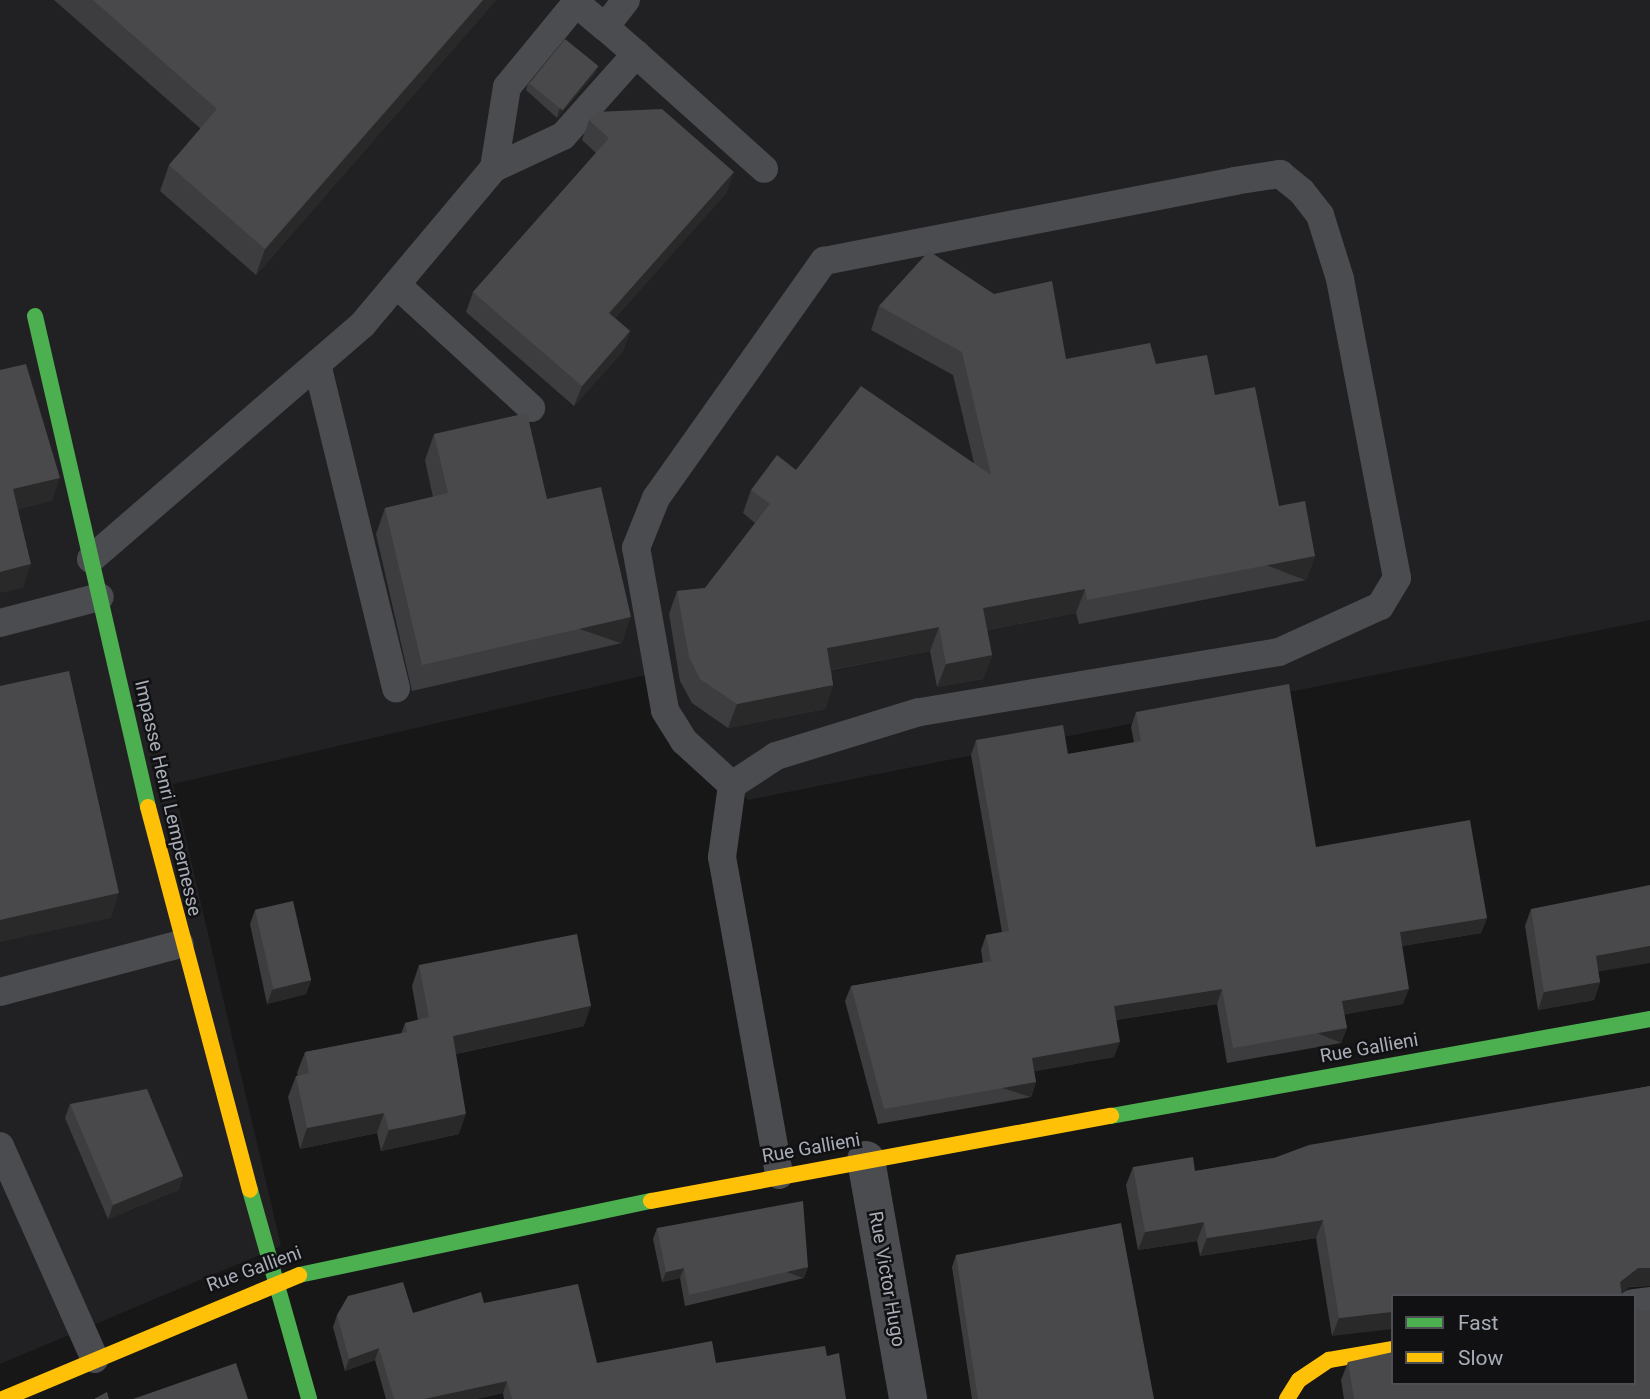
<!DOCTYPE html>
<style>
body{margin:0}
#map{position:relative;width:1650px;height:1399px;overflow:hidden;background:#171717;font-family:Roboto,sans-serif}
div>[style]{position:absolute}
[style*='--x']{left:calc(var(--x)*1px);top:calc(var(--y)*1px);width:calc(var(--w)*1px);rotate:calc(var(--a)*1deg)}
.built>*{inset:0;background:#212123}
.lane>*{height:28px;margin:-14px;padding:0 14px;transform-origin:14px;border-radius:14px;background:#4b4c50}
.street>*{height:38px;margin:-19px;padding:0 19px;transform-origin:19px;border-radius:19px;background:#4b4c50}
.fast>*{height:16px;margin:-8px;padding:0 8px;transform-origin:8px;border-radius:8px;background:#4caf50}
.slow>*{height:16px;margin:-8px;padding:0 8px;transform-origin:8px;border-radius:8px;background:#ffc107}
.wall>*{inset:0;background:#3d3d3f}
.shaded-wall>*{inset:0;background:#29292a;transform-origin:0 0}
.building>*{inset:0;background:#49494c;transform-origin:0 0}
span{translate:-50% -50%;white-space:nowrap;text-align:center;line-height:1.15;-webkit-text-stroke:5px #111113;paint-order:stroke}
.street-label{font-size:19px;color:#a8adb8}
.legend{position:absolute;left:1391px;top:1294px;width:245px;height:91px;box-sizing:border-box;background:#111113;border:2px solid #4d4f55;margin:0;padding:9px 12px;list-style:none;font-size:21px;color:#a8adb8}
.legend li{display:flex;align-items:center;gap:14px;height:35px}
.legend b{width:35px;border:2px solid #4d4f55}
</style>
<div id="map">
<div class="built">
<div style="clip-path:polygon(0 0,1650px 0,1650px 620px,748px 800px,650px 674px,173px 784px,281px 1246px,0 1364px)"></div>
</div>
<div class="lane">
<div style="--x:636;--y:54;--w:172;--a:41.9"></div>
<div style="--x:494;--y:168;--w:82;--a:-80.9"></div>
<div style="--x:507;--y:87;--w:109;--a:-50.6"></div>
<div style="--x:576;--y:3;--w:38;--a:40"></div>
<div style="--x:397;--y:285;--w:182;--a:42.5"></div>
<div style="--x:317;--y:364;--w:334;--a:76.3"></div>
<div style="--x:91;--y:559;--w:359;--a:-40.8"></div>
<div style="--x:363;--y:324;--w:204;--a:-50"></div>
<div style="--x:494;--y:168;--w:76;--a:-24.9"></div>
<div style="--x:563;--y:136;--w:110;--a:-48.3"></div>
<div style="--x:636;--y:54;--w:41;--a:-138.9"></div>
<div style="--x:605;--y:27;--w:34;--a:-52"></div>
<div style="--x:0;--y:623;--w:103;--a:-14.6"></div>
<div style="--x:732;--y:785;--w:65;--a:-137.5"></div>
<div style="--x:684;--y:741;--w:36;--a:-122"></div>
<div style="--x:665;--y:710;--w:165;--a:-100.1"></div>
<div style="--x:636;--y:548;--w:54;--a:-68.2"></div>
<div style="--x:656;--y:498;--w:291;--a:-54.7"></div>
<div style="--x:824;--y:261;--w:418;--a:-11"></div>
<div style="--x:1234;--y:181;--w:47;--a:-8.7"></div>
<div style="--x:1280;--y:174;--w:28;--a:39"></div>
<div style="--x:1302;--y:192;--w:29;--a:52"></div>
<div style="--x:1320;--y:215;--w:67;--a:72.6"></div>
<div style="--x:1340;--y:279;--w:304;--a:79.2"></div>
<div style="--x:1397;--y:578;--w:33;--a:121"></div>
<div style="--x:1380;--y:606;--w:111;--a:155.5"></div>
<div style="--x:1279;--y:652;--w:365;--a:170.5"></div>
<div style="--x:919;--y:712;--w:150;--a:162.9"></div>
<div style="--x:776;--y:756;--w:53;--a:146.6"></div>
<div style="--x:732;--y:785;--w:73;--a:97.9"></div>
<div style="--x:722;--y:857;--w:323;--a:79.8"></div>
<div style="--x:0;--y:992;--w:186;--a:-14.9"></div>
<div style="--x:0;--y:1146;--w:233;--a:66"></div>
</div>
<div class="street">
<div style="--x:866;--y:1160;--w:243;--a:80"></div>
<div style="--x:1634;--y:1308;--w:16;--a:-7"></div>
</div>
<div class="fast">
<div style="--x:35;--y:316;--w:504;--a:77.04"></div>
<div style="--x:1111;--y:1116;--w:548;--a:-10.2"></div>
<div style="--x:250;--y:1190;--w:217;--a:74.2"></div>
<div style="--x:299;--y:1275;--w:360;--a:-11.9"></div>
</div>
<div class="slow">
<div style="--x:148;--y:807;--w:396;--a:75.1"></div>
<div style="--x:651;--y:1201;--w:468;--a:-10.5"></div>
<div style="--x:3;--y:1399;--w:321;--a:-22.7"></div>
<div style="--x:1287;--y:1399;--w:22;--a:-58"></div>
<div style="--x:1299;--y:1380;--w:36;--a:-34"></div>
<div style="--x:1329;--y:1360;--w:65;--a:-9.8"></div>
</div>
<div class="wall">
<div style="clip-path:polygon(54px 0,496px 0,256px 275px,160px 191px,169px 165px,201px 129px)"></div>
<div style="clip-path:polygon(598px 66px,595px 73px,557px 118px,526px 90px,528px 83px)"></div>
<div style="clip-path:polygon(589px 120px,727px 192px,615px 318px,630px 331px,623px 351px,574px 406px,466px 312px,473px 292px,596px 153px,582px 140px)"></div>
<div style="clip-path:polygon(879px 306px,1066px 359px,1156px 364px,1215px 395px,1279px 506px,1315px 556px,1306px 580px,1079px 624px,1076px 613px,987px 630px,992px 655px,983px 679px,937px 687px,930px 651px,831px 670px,833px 685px,825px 709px,728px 728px,692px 703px,680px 681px,669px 614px,677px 591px,705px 588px,755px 523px,743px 513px,751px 490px,796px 470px,974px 463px,953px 375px,871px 330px)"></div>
<div style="clip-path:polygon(434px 434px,547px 499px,622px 643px,412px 691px,376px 534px,385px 508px,433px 497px,425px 460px)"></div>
<div style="clip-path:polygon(1136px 712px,1316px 847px,1487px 918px,1481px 933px,1402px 946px,1403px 1004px,1344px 1014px,1347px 1028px,1341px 1043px,1227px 1063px,1217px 1004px,1116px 1020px,1114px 1057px,1034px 1071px,1036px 1082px,1031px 1097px,878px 1124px,845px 1001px,851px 986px,983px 963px,981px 950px,986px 935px,1002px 932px,971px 755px,976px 740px,1068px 754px,1134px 743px,1131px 727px)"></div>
<div style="clip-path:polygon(1531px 909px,1598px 972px,1600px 982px,1594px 1000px,1538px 1010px,1525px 926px)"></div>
<div style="clip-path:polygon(255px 910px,311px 980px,306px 994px,267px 1004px,250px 924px)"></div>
<div style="clip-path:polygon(419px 965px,584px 1026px,456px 1054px,459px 1134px,381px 1151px,377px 1133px,300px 1149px,288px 1097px,296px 1076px,298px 1076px,297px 1073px,305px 1052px,401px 1034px,405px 1023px,418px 1020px,412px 986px)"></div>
<div style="clip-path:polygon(1650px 1086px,1650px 1286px,1393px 1296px,1332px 1336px,1316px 1238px,1200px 1256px,1197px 1241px,1138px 1250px,1126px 1185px,1133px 1167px,1195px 1171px,1274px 1158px)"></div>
<div style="clip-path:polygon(70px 1104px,183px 1176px,178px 1190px,108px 1219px,65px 1118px)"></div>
<div style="clip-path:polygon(657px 1228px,808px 1267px,804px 1278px,685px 1306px,680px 1278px,662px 1282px,653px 1239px)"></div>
<div style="clip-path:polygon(956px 1255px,1154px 1399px,972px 1399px,952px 1267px)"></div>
<div style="clip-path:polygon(484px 1303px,597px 1363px,716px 1363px,827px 1356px,846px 1399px,504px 1399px,503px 1393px,476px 1399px,386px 1399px,375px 1360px,345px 1371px,333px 1327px,337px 1315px,413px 1313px)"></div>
<div style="clip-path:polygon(1348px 1362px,1650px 1399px,1344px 1399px,1341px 1380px)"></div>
</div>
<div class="shaded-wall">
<div style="clip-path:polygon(483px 0,496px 0,256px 275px,265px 249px)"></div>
<div style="clip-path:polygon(598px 66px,595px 73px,557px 118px,559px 110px)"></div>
<div style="clip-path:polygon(734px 172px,727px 192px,602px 333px,609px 313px)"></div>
<div style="clip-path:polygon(630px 331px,623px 351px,574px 406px,582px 386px)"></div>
<div style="clip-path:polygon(60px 478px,52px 501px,5px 513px,13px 489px)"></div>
<div style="left:1315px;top:556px;width:26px;height:232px;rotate:111deg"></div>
<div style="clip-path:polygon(31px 564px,23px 588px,0 593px,0 572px)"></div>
<div style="clip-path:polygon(1085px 589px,1076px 613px,975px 632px,983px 608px)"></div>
<div style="left:631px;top:617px;width:28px;height:214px;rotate:109deg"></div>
<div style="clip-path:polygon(939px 627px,930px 651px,818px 672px,827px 648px)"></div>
<div style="clip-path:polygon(992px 655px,983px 679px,937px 687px,946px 664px)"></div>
<div style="clip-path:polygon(833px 685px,825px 709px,728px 728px,737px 704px)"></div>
<div style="clip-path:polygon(119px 893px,111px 918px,0 942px,0 920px)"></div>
<div style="clip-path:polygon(1487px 918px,1481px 933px,1395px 947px,1400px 932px)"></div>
<div style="clip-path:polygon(1650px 946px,1650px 963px,1590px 973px,1596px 956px)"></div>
<div style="clip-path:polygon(311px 980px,306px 994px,267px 1004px,272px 990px)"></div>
<div style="clip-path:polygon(1600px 982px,1594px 1000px,1538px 1010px,1544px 992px)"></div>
<div style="clip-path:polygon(1222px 989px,1217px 1004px,1108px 1021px,1114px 1006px)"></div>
<div style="clip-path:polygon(1409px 989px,1403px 1004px,1337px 1016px,1342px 1001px)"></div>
<div style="clip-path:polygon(591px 1006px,584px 1026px,446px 1056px,453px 1036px)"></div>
<div style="left:1347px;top:1028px;width:16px;height:116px;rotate:112deg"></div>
<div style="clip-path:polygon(1120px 1042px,1114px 1057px,1026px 1073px,1032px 1058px)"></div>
<div style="left:1036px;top:1082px;width:16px;height:154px;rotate:108deg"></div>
<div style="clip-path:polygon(384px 1113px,377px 1133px,300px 1149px,307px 1128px)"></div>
<div style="clip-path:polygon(466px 1114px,459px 1134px,381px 1151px,389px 1130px)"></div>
<div style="clip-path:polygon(183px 1176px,178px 1190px,108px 1219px,113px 1205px)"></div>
<div style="clip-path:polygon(1323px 1220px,1316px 1238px,1200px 1256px,1207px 1238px)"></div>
<div style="clip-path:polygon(1204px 1222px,1197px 1241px,1138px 1250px,1145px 1232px)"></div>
<div style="left:808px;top:1267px;width:12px;height:122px;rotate:110deg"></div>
<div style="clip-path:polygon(684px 1268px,680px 1278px,662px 1282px,666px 1272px)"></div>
<div style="clip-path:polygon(1638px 1268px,1650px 1268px,1650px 1286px,1631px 1286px,1619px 1296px,1620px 1282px)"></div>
<div style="clip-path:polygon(1393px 1312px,1393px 1329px,1332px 1336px,1339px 1318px)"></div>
<div style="clip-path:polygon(379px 1348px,375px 1360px,345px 1371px,349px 1359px)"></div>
<div style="clip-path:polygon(507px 1381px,503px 1393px,476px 1399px,424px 1399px)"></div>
</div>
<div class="building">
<div style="clip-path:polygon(93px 0,483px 0,265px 249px,169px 165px,217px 109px)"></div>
<div style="left:565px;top:39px;width:43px;height:57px;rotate:39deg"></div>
<div style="clip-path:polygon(662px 109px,734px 172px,609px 313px,630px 331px,582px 386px,473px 292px,609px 138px,589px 120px,596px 112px)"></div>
<div style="clip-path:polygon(929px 251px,994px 294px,1052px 281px,1066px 359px,1150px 343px,1156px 364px,1207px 355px,1215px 395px,1255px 387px,1279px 506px,1305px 501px,1315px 556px,1087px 600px,1085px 589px,983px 608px,992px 655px,946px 664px,939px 627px,827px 648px,833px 685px,737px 704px,700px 679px,689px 657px,677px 591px,705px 588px,770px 504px,751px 490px,777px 455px,796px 470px,861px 386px,991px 475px,962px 352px,879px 306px)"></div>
<div style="clip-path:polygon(26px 364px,60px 478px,13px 489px,31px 564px,0 572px,0 370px)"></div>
<div style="clip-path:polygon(527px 413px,547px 499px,601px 487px,631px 617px,422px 665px,385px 508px,448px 493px,434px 434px)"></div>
<div style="clip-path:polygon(69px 671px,119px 893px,0 920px,0 686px)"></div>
<div style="clip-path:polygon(1289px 684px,1316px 847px,1470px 820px,1487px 918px,1400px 932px,1409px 989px,1342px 1001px,1347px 1028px,1233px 1048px,1222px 989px,1114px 1006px,1120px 1042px,1032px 1058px,1036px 1082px,884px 1109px,851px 986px,991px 961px,986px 935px,1009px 931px,976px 740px,1063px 725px,1068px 754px,1141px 741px,1136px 712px)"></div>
<div style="clip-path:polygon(1650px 885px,1650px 946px,1596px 956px,1600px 982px,1544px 992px,1531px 909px)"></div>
<div style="left:293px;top:901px;width:81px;height:39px;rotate:77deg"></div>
<div style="clip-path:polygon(577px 934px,591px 1006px,453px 1036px,466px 1114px,389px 1130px,384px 1113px,307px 1128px,296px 1076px,309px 1073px,305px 1052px,407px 1032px,405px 1023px,429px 1017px,419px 965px)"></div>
<div style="clip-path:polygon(1650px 1086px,1650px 1268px,1638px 1268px,1620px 1282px,1622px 1296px,1393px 1296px,1393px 1312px,1339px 1318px,1323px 1220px,1207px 1238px,1204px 1222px,1145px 1232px,1133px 1167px,1193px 1157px,1195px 1171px,1274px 1158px,1309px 1145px)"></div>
<div style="clip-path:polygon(147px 1089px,183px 1176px,113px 1205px,70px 1104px)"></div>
<div style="clip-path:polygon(803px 1201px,808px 1267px,689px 1295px,684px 1268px,666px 1272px,657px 1228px)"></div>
<div style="clip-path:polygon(1121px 1223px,1154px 1399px,978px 1399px,956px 1255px)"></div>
<div style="clip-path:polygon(403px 1282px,413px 1313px,481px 1292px,484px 1303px,578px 1284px,597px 1363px,712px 1341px,716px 1363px,825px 1346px,827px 1356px,839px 1353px,846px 1399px,512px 1399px,507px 1381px,424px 1399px,394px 1399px,379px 1348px,349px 1359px,337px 1315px,348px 1296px)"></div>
<div style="clip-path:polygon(1634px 1308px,1643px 1311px,1650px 1310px,1650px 1399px,1354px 1399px,1348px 1362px,1393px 1352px,1393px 1383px,1634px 1383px)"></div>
<div style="clip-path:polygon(236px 1363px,248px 1399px,133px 1399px)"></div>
<div style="clip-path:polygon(107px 1392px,109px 1399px,94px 1399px)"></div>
</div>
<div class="street-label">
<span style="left:168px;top:798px;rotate:77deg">Impasse Henri Lempernesse</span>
<span style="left:1369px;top:1048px;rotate:-10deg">Rue Gallieni</span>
<span style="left:811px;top:1148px;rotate:-10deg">Rue Gallieni</span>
<span style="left:254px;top:1269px;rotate:-20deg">Rue Gallieni</span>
<span style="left:887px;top:1279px;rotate:80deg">Rue Victor Hugo</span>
</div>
<ul class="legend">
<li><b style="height:9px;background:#4caf50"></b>Fast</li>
<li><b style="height:9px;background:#ffc107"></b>Slow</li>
</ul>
</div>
